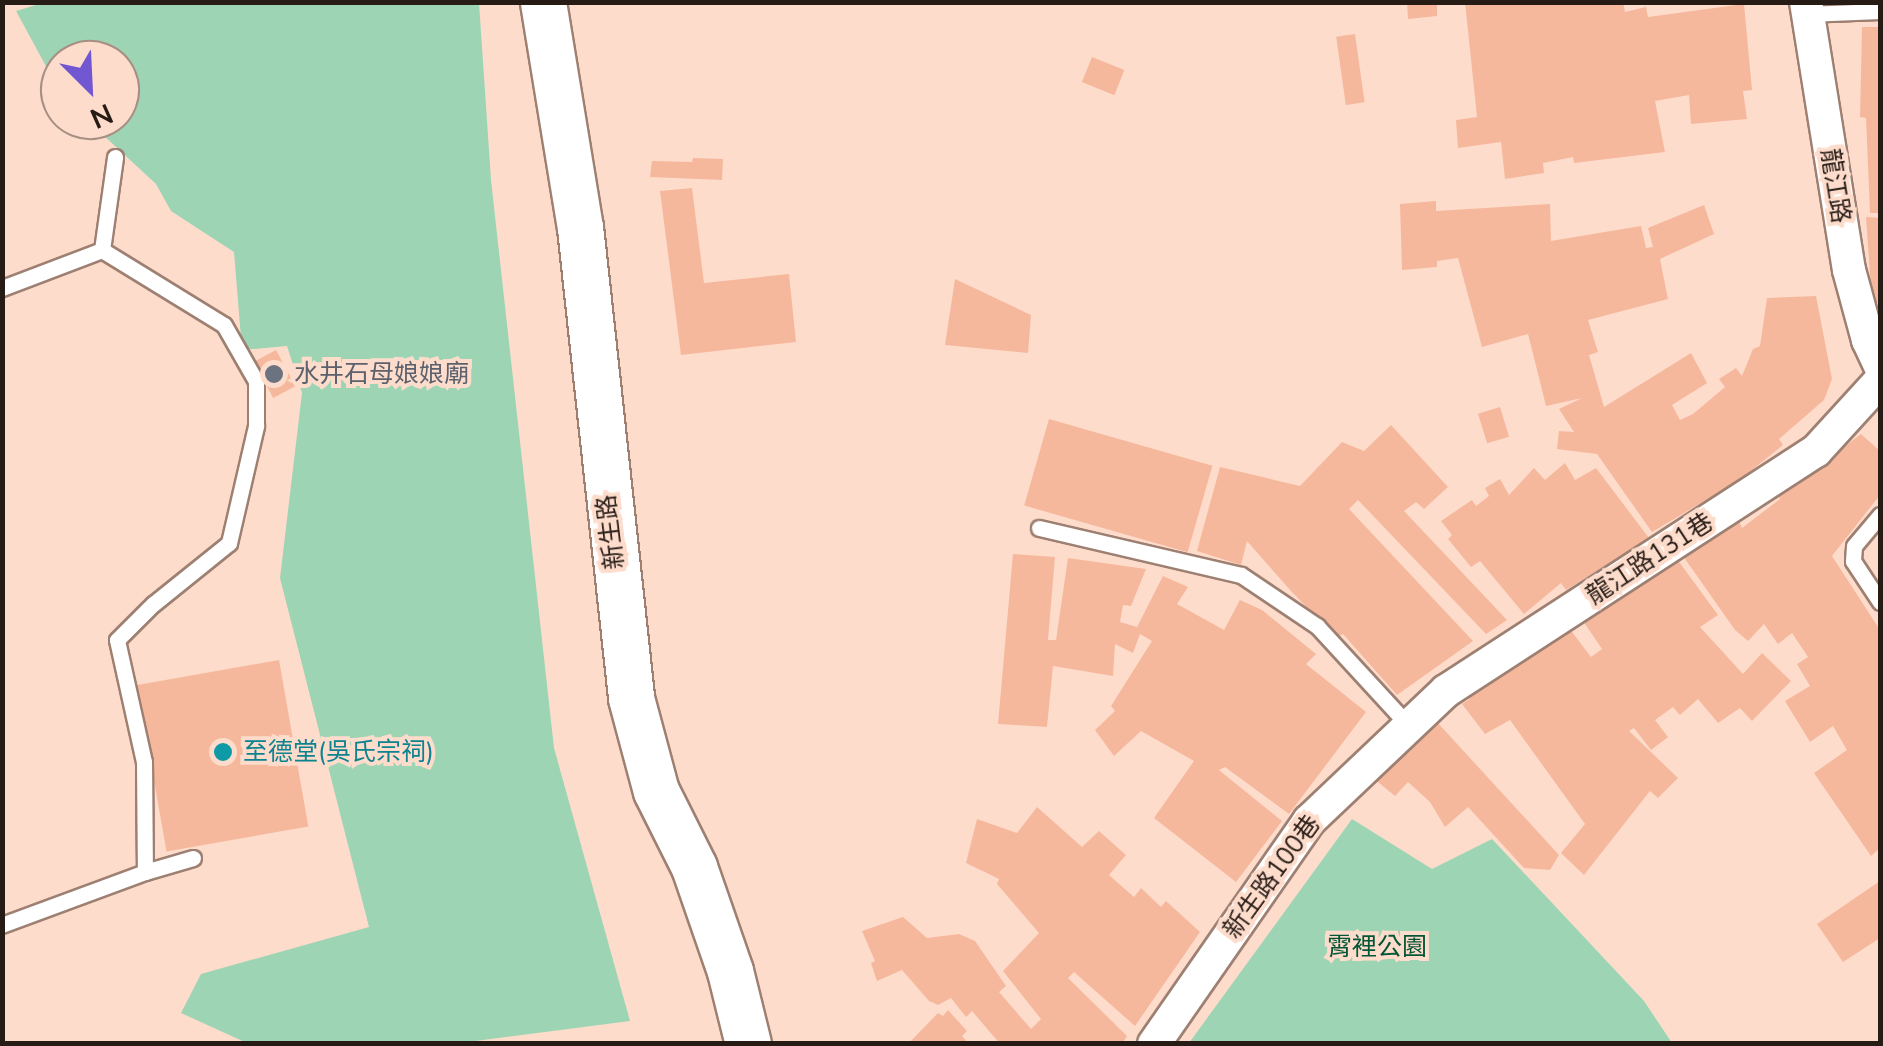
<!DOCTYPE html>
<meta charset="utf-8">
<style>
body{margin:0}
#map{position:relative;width:1883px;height:1046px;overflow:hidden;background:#fddccc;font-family:"Nunito Sans","Noto Sans TC",sans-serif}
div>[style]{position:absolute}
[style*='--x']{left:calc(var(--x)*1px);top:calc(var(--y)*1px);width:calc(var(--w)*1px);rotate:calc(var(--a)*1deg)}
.green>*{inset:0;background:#9dd4b4}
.building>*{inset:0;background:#f6b89c;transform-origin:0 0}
.roads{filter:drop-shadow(2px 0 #9e8072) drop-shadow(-2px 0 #9e8072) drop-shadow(0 2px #9e8072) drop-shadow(0 -2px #9e8072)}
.lane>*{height:15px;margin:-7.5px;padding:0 7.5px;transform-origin:7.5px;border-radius:7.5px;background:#fff}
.street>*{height:32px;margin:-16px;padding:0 16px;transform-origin:16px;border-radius:16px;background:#fff}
.secondary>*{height:45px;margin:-22.5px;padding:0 22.5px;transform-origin:22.5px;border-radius:22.5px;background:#fff}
.dots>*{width:28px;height:28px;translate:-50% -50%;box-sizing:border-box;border:5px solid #fddccc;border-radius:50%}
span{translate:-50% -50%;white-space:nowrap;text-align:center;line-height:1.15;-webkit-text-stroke:8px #fddccc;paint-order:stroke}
.street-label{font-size:25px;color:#261b15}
.worship-label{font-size:25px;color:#5b616d}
.left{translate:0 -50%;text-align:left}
.culture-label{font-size:25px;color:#0d838f}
.park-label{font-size:25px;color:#035535}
.frame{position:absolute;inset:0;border:5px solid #261b15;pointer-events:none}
.north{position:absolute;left:40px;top:40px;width:100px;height:100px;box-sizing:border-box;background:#fddccc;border:2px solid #a78f83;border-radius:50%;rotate:156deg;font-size:28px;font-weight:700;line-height:40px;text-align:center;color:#261b15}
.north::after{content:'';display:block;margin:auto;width:35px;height:45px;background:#7157d1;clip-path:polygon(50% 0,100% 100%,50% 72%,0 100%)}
</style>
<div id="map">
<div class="green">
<div style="clip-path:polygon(46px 2px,479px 3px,491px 180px,554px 748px,630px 1021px,452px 1044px,249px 1044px,181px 1013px,201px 974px,369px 927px,280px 578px,302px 393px,287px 346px,242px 350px,234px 252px,171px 211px,156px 184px,87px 120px,120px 120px,120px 60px,60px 60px,60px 92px,16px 11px)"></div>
<div style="clip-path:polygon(1352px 819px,1432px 869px,1492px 839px,1644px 1001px,1672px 1043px,1189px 1043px)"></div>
</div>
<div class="building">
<div style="clip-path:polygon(1407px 2px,1437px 2px,1437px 16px,1408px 19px)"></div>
<div style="clip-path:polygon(1465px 2px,1623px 2px,1625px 12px,1646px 7px,1648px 17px,1744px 4px,1752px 90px,1743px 91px,1747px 119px,1691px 124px,1689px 95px,1655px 101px,1665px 152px,1574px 163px,1573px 157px,1543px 163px,1544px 173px,1505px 179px,1501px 142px,1458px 148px,1456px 120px,1477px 117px)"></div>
<div style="clip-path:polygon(1862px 27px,1880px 27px,1880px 213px,1870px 213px,1866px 118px,1860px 117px)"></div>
<div style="left:1355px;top:34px;width:69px;height:19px;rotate:82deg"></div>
<div style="left:1092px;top:57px;width:35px;height:27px;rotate:22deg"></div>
<div style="clip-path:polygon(693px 158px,723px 159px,722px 180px,650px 177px,652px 161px,692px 162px)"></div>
<div style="clip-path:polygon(692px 188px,704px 283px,789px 274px,796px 342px,681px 355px,660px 191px)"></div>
<div style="clip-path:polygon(1436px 201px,1436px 211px,1550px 204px,1551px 241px,1641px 226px,1646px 248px,1653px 247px,1648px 228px,1704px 205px,1714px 234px,1660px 259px,1668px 299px,1588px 320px,1598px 352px,1589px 355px,1604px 407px,1691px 353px,1707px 383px,1672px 405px,1680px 420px,1693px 414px,1725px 387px,1719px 379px,1736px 368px,1742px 376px,1753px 349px,1760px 346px,1767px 298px,1816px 296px,1832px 379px,1824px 400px,1779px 439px,1783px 445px,1714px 500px,1711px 497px,1652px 532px,1597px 454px,1557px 449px,1559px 431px,1574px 432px,1559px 409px,1582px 398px,1546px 406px,1528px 334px,1482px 347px,1458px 258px,1437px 261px,1437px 267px,1402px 270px,1400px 204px)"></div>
<div style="clip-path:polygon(1866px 217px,1880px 218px,1880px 303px,1872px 301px)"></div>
<div style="clip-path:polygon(955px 279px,1031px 315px,1028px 353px,945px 345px)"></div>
<div style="left:276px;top:350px;width:41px;height:25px;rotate:62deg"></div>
<div style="left:1500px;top:407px;width:31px;height:23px;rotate:73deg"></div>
<div style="left:1049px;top:419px;width:170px;height:90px;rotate:16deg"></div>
<div style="clip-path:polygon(1391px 425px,1448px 487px,1424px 509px,1416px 502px,1404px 511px,1507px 620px,1486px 634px,1358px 500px,1349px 509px,1473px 641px,1397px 695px,1343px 634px,1336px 638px,1291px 591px,1247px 541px,1241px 565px,1197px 551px,1220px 467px,1300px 486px,1342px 442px,1364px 451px)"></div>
<div style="clip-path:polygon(1861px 434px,1880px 451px,1880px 495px,1832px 556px,1880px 630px,1880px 848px,1871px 856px,1814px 773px,1847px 750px,1833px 726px,1810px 742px,1785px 701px,1810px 686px,1797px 664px,1808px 657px,1792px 633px,1778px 644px,1764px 624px,1748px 641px,1735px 630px,1683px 556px,1738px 519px,1742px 528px,1780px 499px,1775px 488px,1831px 457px)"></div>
<div style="clip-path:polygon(1565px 463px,1575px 480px,1596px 468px,1649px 538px,1566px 590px,1561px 583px,1524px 614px,1480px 561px,1471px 567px,1448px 539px,1452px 535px,1441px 521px,1472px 500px,1476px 506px,1489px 496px,1485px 488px,1500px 479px,1509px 495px,1534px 468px,1545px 480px)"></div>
<div style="clip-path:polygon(1013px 554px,1055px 557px,1048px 640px,1056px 640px,1068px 558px,1146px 569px,1131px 606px,1123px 605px,1120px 622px,1137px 627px,1163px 576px,1188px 587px,1177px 604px,1224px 630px,1240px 600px,1262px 610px,1316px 654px,1306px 664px,1366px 712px,1289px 814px,1225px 767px,1219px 770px,1282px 821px,1236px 882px,1154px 818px,1194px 761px,1141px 731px,1114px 756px,1095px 730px,1115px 711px,1111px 706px,1152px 641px,1140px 634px,1133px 653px,1115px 644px,1113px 676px,1053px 666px,1047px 727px,998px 724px)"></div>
<div style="clip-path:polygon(1674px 555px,1718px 615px,1700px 627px,1743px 674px,1762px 653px,1791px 681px,1752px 721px,1740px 708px,1718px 723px,1698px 699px,1680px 715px,1673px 707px,1655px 720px,1668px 737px,1651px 750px,1634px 728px,1629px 731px,1678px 778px,1658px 798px,1650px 791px,1584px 875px,1561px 853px,1585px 824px,1510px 720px,1485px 734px,1462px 704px,1470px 699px,1463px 687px,1503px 658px,1511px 669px,1569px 628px,1591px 657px,1602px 649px,1581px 618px)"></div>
<div style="left:279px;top:660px;width:169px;height:144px;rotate:80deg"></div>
<div style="clip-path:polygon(1425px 709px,1559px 855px,1550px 870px,1524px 868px,1468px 807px,1445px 827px,1430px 802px,1408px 782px,1395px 796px,1361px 768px)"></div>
<div style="clip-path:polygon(1037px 807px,1082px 847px,1099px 831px,1126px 855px,1109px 875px,1134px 897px,1141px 888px,1161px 907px,1166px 901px,1200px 932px,1135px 1026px,1074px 972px,1068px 978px,1127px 1036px,1122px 1044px,1000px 1044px,972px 1011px,966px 1017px,951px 998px,938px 1005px,929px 1001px,902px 970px,877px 981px,871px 963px,875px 961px,862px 931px,903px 917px,927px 938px,959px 934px,975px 941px,1006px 986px,999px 992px,1031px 1029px,1041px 1019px,1003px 971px,1039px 933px,997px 884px,999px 879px,966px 863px,977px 819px,1017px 833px)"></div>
<div style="clip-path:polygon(1880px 881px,1880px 938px,1843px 962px,1817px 924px)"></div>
<div style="clip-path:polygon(948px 1010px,967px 1031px,962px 1036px,969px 1044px,908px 1044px,938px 1013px,943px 1016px)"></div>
</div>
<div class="roads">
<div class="lane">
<div style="--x:1806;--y:14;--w:74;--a:-2.3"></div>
<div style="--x:102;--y:250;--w:94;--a:-82"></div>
<div style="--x:2;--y:288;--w:107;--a:-20.8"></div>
<div style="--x:102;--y:250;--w:143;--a:31.6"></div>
<div style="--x:224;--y:325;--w:64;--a:60.3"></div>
<div style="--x:256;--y:381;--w:45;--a:90"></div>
<div style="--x:256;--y:426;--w:120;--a:103"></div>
<div style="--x:229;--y:543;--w:97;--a:141.2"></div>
<div style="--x:153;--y:604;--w:51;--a:135"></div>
<div style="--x:117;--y:640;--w:125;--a:77.5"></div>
<div style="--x:144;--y:762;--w:110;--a:89.5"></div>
<div style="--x:145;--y:872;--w:153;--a:159.7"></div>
<div style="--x:1880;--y:515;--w:40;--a:130"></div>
<div style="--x:1854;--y:546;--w:15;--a:94"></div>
<div style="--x:1853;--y:561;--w:49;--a:56.6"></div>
<div style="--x:1039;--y:528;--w:207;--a:13.1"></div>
<div style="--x:1241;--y:575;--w:92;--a:33.9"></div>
<div style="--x:1317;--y:626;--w:136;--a:47.4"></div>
<div style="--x:145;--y:872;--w:50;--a:-16.3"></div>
</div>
<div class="street">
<div style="--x:1806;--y:2;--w:271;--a:80.9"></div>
<div style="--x:1849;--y:270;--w:73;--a:74.8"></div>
<div style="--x:1868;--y:340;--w:29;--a:65"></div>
<div style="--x:1154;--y:1044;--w:272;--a:-55.2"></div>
<div style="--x:1309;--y:821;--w:189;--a:-43.5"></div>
<div style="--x:1446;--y:691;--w:441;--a:-33"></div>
<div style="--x:1816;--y:451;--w:95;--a:-47.6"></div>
</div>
<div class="secondary">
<div style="--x:543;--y:2;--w:228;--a:80.7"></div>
<div style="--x:580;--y:227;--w:474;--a:83.8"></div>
<div style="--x:631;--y:698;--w:96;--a:75"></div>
<div style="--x:656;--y:791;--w:85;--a:63.4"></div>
<div style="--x:694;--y:867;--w:110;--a:70.9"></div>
<div style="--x:730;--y:971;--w:75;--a:76.1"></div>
</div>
</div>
<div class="dots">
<div style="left:274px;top:374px;background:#6b7280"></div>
<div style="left:223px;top:752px;background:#0f9aa8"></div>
</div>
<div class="street-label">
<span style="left:1835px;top:186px;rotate:81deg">龍江路</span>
<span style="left:611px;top:532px;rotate:-97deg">新生路</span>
<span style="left:1650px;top:559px;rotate:-33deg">龍江路131巷</span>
<span style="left:1272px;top:877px;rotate:-54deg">新生路100巷</span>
</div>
<div class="worship-label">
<span class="left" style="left:294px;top:374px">水井石母娘娘廟</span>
</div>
<div class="culture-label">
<span class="left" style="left:243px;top:752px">至德堂(吳氏宗祠)</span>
</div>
<div class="park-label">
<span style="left:1377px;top:947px">霄裡公園</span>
</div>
<div class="frame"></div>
<div class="north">N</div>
</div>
